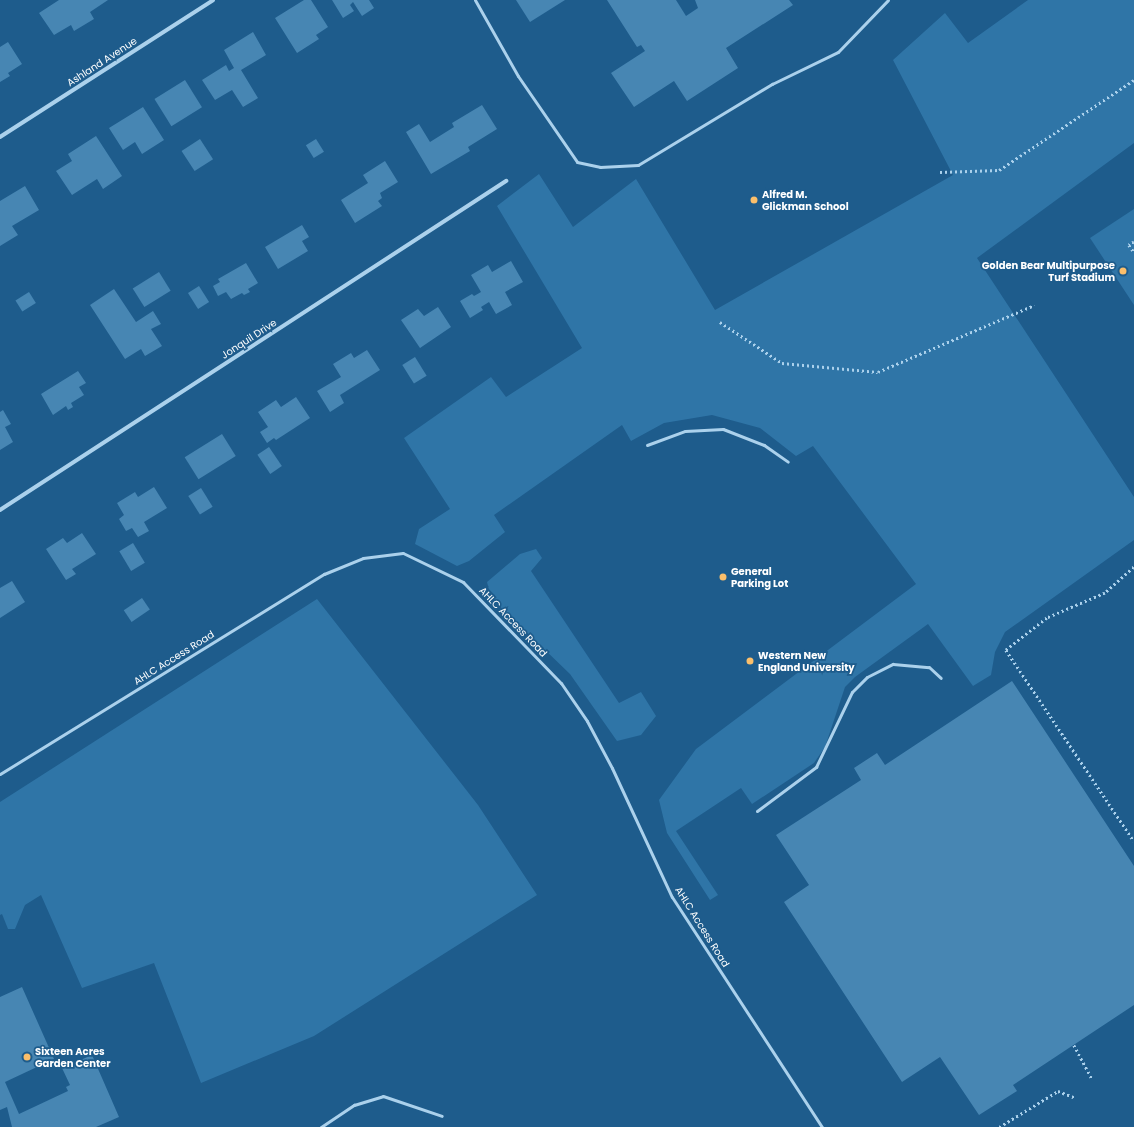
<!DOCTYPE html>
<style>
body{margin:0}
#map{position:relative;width:1134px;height:1127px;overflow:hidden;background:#1e5c8c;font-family:Poppins,sans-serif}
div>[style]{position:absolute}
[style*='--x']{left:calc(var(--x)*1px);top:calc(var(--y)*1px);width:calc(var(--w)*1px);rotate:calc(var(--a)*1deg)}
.green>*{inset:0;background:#2f75a7}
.building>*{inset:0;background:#4786b3;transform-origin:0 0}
.path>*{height:2.5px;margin-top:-1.25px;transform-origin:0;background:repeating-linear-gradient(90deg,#abd1ec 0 2px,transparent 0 5px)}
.lane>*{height:3px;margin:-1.5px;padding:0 1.5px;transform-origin:1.5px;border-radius:1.5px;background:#abd1ec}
.street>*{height:4px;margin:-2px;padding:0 2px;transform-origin:2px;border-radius:2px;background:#abd1ec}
.dots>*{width:11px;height:11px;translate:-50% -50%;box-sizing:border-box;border:2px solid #1e5c8c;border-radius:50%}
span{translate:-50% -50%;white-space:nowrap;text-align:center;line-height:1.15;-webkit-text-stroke:3.5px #1e5c8c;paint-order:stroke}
.street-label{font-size:10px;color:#fff}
.poi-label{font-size:10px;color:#fff;font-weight:700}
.left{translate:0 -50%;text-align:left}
.right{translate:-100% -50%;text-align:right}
</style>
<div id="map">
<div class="green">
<div style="clip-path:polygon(1028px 0,1134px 0,1134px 143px,977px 258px,1134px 497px,1134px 540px,1005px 632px,995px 652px,991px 675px,973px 686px,928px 624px,855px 677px,845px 687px,825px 747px,814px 763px,752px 804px,741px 788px,676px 831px,718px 895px,710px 900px,667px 833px,659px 800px,696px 749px,916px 584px,813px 446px,796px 456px,760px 428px,712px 415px,664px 423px,631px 441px,622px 425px,494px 515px,505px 532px,469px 561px,457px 566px,415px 544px,419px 529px,450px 509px,404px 438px,491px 377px,506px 397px,582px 348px,497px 206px,539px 174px,573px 227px,636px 179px,715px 310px,953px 175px,893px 60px,945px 13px,968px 43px)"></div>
<div style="clip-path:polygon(1134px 209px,1134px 305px,1090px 238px)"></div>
<div style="clip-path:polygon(536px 549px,542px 558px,531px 571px,619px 703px,641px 692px,656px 716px,641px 735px,617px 741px,570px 674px,491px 598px,487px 582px,520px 554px)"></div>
<div style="clip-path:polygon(317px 599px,478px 805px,537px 895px,314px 1036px,201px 1083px,154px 963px,82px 988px,41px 895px,25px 905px,15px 929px,8px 929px,2px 914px,0 915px,0 802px)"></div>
</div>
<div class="building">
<div style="clip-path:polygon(59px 0,108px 0,90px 12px,94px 19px,74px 31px,71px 25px,54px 35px,39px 13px)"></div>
<div style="clip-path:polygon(304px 0,311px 0,328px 27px,316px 35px,319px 39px,297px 53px,275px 18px)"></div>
<div style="clip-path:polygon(332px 0,369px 0,374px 8px,362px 16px,353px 2px,350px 5px,354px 11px,343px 18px)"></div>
<div style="clip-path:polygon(516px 0,565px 0,530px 22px)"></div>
<div style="clip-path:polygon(607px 0,676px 0,686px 16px,698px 8px,695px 0,789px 0,793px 5px,726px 48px,738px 68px,687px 101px,674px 81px,634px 107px,611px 73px,645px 51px,641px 45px,637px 47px)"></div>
<div style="clip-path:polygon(253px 32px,266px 55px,241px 70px,258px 98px,243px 107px,232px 90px,215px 100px,202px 80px,226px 65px,229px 71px,234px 68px,224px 50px)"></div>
<div style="clip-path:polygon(8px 42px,22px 64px,8px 73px,10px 76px,0 82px,0 47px)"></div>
<div style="left:185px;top:80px;width:32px;height:36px;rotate:58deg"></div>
<div style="clip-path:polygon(482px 105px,497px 129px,468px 147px,470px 151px,431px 174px,406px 132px,419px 124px,430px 142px,454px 127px,452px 123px)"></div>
<div style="clip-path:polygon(143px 107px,164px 140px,142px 154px,135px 142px,123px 150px,109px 128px)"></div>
<div style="clip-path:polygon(96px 136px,122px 176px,103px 189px,97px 179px,72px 195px,56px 171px,72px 161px,68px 154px)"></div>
<div style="left:200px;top:139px;width:24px;height:22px;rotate:57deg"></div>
<div style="left:316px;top:139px;width:15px;height:12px;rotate:58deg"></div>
<div style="clip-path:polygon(385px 161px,398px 182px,380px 193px,382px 198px,378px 201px,382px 206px,355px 223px,341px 200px,368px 183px,363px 175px)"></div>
<div style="clip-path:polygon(25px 186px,39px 210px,12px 226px,18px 235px,0 246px,0 201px)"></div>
<div style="clip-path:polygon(302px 225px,309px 237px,302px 241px,308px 251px,278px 269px,265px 247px)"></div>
<div style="clip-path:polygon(511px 261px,523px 282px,505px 292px,512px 305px,496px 314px,489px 302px,481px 307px,483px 310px,470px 318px,460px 301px,472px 294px,474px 296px,481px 292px,471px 275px,488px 265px,492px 272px)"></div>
<div style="clip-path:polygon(246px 263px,258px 283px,248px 289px,250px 292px,244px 295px,242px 293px,231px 299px,226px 292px,218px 296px,213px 286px,220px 282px,218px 279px)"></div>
<div style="left:159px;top:272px;width:22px;height:31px;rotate:58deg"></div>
<div style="left:199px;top:286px;width:19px;height:13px;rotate:58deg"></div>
<div style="clip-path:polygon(114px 289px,136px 322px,153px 311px,161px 324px,151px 329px,162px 346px,145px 356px,141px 349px,125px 359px,90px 305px)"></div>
<div style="left:29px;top:292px;width:13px;height:16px;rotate:58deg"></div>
<div style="clip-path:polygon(438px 307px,451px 327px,420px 348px,401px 320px,418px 309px,424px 316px)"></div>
<div style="clip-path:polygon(367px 350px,380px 370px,340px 395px,344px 403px,330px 412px,317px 391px,341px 377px,333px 364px,351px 353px,354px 358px)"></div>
<div style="left:415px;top:357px;width:22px;height:15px;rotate:58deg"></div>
<div style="clip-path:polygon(78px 371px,86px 383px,79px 387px,84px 395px,71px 403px,73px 407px,68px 410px,66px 406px,53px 415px,41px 394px)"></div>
<div style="clip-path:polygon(296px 397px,310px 418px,276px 440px,274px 438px,267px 443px,260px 432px,268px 427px,258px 412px,276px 400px,281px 407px)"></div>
<div style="clip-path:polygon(3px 410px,11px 424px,5px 427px,13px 442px,0 450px,0 412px)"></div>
<div style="left:222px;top:434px;width:26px;height:44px;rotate:58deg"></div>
<div style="left:269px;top:447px;width:23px;height:14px;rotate:56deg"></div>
<div style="clip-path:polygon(154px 487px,167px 508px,144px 522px,149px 531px,138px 537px,132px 528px,126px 531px,119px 519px,124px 515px,117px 503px,135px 492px,138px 497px)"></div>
<div style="left:201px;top:488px;width:22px;height:15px;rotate:58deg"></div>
<div style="clip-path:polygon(82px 533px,96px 554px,72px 569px,76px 574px,66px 580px,46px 549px,63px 538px,67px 543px)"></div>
<div style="left:133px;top:543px;width:23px;height:16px;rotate:59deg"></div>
<div style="clip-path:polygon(12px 581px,25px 602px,0 618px,0 588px)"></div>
<div style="left:142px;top:598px;width:14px;height:22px;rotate:56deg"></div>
<div style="clip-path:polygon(1012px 681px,1134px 866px,1134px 1005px,1013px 1085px,1017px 1091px,979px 1115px,940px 1057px,902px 1082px,784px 902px,809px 885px,776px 835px,861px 780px,854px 768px,877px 753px,885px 765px)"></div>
<div style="clip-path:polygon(22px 987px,54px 1059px,5px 1082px,19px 1114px,68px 1091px,66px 1087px,70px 1085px,62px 1068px,92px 1055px,119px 1117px,96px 1127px,12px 1127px,7px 1107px,0 1110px,0 997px)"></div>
</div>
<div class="path">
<div style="--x:940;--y:172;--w:59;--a:-1.9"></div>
<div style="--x:999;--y:170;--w:162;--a:-33.7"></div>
<div style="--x:1134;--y:242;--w:6;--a:149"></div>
<div style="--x:1129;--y:245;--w:9;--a:54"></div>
<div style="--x:720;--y:322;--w:74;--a:33.5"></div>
<div style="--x:782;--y:363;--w:96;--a:5.4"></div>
<div style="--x:878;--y:372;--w:170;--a:-23.2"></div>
<div style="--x:1134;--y:567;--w:39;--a:138"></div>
<div style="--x:1105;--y:593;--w:63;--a:156.7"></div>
<div style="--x:1047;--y:618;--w:52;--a:142"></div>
<div style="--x:1006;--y:650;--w:230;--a:56.2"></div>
<div style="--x:1074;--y:1045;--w:38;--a:62"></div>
<div style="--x:999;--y:1127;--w:69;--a:-31.4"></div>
<div style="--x:1058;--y:1091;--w:19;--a:21"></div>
</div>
<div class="lane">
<div style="--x:475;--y:0;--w:87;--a:60.5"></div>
<div style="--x:518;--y:76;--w:104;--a:55.5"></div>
<div style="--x:577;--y:162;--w:24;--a:12"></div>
<div style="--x:600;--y:167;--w:38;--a:-3"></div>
<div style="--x:638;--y:165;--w:157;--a:-31.2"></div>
<div style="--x:772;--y:84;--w:73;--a:-25.9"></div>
<div style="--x:838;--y:52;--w:72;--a:-46.1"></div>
<div style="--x:647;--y:445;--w:40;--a:-20.2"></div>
<div style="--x:685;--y:431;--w:38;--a:-3"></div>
<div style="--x:723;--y:429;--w:44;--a:21.3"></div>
<div style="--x:764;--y:445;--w:29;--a:35"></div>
<div style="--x:0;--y:774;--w:381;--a:-31.7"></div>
<div style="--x:324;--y:574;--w:42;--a:-22.3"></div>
<div style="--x:363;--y:558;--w:40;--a:-7.1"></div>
<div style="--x:403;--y:553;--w:67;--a:25.8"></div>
<div style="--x:463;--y:582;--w:141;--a:45.9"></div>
<div style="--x:561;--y:683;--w:46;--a:55.6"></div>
<div style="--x:587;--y:721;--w:53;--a:62"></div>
<div style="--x:612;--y:768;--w:142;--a:65.1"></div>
<div style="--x:672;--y:897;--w:275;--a:56.9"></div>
<div style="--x:757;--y:811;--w:74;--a:-36.7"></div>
<div style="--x:816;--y:767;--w:83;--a:-64.4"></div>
<div style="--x:852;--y:692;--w:21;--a:-45"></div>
<div style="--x:867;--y:677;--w:29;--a:-27"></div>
<div style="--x:893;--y:664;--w:36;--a:5"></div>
<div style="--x:929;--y:667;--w:16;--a:43"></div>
<div style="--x:321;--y:1127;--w:40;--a:-34"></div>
<div style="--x:354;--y:1105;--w:30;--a:-17"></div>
<div style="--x:383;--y:1096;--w:62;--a:18.7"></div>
</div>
<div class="street">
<div style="--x:0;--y:137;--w:253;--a:-32.7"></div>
<div style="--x:0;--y:510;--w:604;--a:-33.03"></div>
</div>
<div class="dots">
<div style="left:754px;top:200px;background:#fbbf6b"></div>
<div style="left:1123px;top:271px;background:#fbbf6b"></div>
<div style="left:723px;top:577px;background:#fbbf6b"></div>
<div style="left:750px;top:661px;background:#fbbf6b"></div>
<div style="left:27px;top:1057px;background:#fbbf6b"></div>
</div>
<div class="street-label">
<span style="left:102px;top:62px;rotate:-33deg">Ashland Avenue</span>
<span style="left:249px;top:339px;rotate:-33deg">Jonquil Drive</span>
<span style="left:513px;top:622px;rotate:46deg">AHLC Access Road</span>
<span style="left:174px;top:658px;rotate:-32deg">AHLC Access Road</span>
<span style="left:702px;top:927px;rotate:58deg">AHLC Access Road</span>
</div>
<div class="poi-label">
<span class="left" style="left:762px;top:200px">Alfred M.<br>Glickman School</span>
<span class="right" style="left:1115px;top:271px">Golden Bear Multipurpose<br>Turf Stadium</span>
<span class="left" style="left:731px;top:577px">General<br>Parking Lot</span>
<span class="left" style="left:758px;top:661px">Western New<br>England University</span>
<span class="left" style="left:35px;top:1057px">Sixteen Acres<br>Garden Center</span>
</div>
</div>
